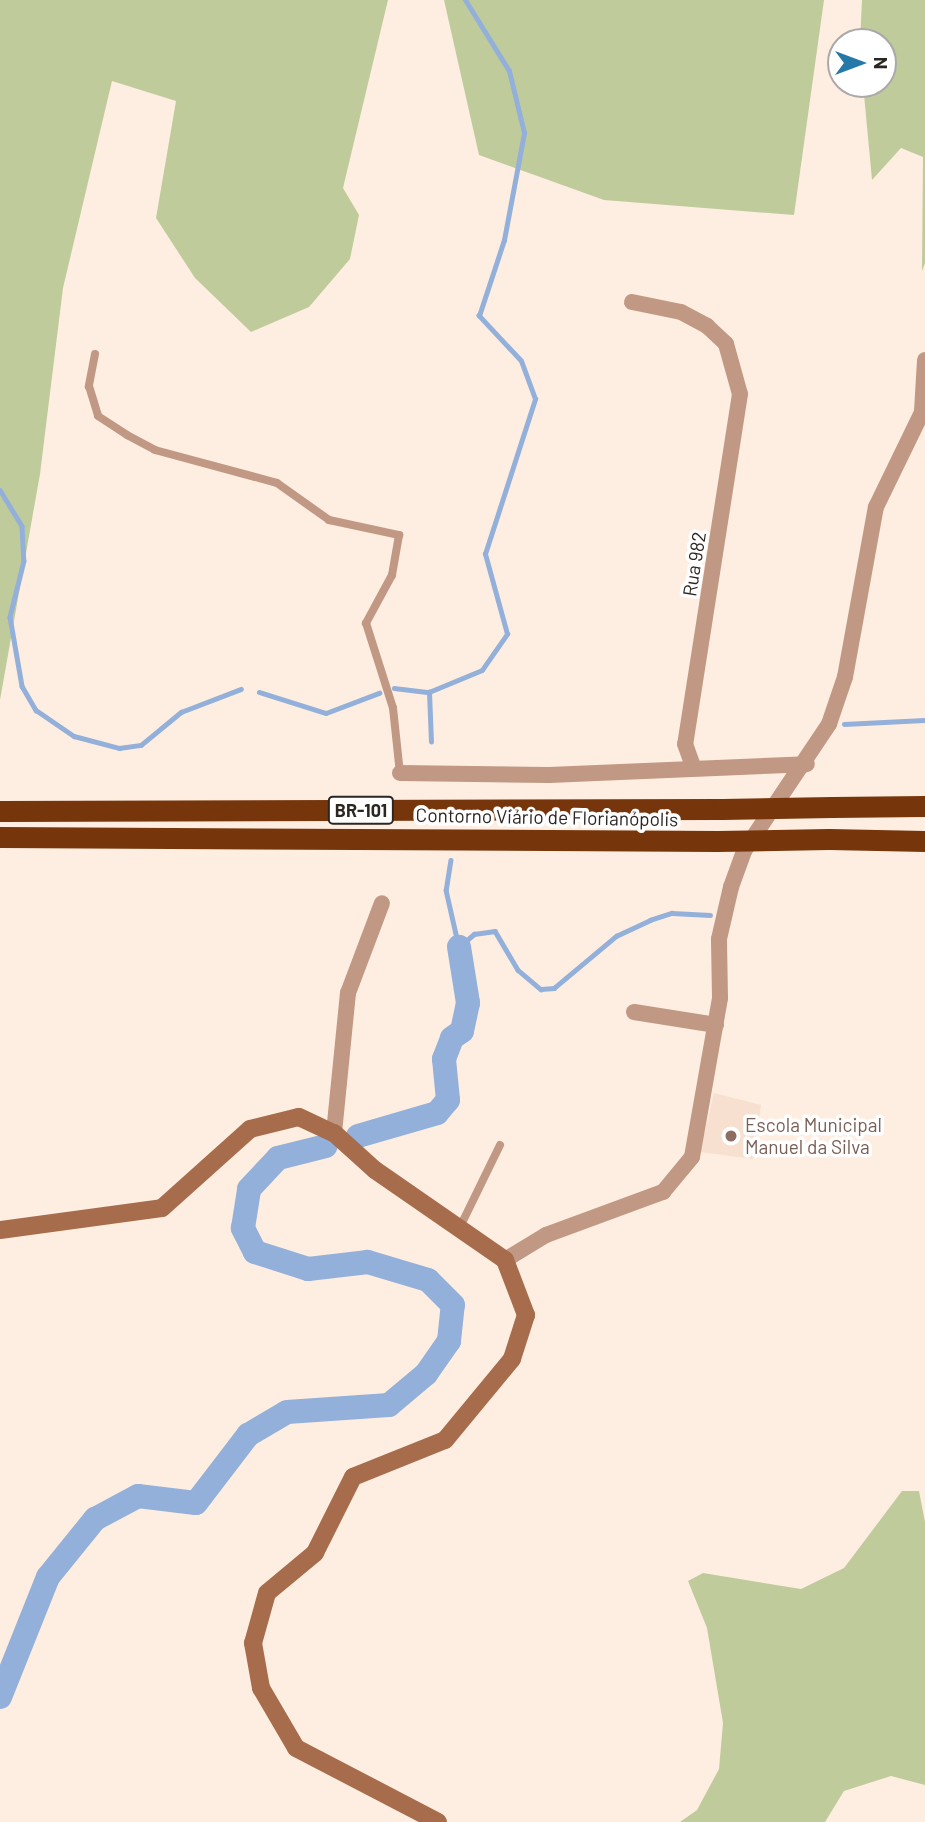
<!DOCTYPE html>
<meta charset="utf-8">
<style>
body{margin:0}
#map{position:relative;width:925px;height:1822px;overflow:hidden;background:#feeee1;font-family:Barlow,sans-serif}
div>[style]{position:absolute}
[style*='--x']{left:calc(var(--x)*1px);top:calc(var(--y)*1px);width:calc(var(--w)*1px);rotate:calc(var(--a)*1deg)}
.built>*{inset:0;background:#f7e0cf}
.green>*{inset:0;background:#c0cb9c}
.stream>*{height:4.5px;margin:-2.25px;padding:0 2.25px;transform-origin:2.25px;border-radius:2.25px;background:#93b0da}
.river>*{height:24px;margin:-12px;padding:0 12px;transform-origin:12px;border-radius:12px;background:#93b0da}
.lane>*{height:8px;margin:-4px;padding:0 4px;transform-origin:4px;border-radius:4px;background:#c19883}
.street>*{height:16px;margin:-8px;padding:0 8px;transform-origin:8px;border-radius:8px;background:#c19883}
.secondary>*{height:18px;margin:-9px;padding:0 9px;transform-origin:9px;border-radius:9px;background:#a76c4c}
.highway>*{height:21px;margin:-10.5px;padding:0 10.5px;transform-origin:10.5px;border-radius:10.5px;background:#76350b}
.highway-bridge>*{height:21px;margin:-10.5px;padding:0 10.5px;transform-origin:10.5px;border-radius:10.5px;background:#76350b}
.dots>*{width:19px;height:19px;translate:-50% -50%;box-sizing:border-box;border:4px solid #fff;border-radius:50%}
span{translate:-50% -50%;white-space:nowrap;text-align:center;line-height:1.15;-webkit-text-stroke:7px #fff;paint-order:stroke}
.shield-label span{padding:2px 5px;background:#fff;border:2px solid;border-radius:5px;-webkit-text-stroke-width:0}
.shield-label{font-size:18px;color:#2c2622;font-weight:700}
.street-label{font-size:19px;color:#2c2622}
.education-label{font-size:19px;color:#785e54}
.left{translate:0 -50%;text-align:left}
.north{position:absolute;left:827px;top:28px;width:70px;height:70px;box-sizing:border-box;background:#fff;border:2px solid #aba8a7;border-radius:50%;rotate:90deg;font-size:19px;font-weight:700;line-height:28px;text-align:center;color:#2c2622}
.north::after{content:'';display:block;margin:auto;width:24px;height:32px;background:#2479a9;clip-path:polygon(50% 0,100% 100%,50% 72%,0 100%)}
</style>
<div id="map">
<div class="built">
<div style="clip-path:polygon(714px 1093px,761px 1105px,753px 1159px,700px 1152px)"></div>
</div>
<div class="green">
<div style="clip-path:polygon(0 0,388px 0,343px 188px,359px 215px,350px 259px,309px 307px,251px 332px,195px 278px,156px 218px,176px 101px,112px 81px,63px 288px,40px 474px,0 700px)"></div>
<div style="clip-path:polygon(444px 0,824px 0,794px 215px,604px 200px,479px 155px)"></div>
<div style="clip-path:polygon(862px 0,925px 0,925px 263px,922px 271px,923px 157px,901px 148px,872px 180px,863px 84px,883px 84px,883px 42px,860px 42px)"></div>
<div style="clip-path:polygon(902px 1491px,919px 1491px,925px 1522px,925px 1785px,891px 1776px,844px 1791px,825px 1822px,680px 1822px,697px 1810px,719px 1769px,723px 1723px,707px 1628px,688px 1581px,703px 1573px,801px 1589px,844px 1568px)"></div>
</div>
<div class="stream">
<div style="--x:0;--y:490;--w:42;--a:58.6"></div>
<div style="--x:22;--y:526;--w:35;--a:87"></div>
<div style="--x:24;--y:561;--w:58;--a:104"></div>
<div style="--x:10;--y:617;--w:70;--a:80.1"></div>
<div style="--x:22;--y:686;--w:28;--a:60"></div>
<div style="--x:36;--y:710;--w:46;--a:34.4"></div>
<div style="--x:74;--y:736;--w:47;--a:14.9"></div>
<div style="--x:119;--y:748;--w:22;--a:-8"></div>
<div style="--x:141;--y:745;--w:52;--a:-39.5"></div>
<div style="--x:181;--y:712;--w:64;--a:-21"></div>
<div style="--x:394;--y:688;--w:35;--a:7"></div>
<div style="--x:259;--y:692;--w:70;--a:17.4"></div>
<div style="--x:326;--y:713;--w:57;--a:-20.7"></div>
<div style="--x:844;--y:724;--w:81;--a:-2.8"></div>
<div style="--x:431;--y:742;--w:50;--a:-92.3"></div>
<div style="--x:429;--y:692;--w:57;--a:-22.5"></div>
<div style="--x:482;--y:670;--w:44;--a:-55.2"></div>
<div style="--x:507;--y:634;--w:83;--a:-105.4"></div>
<div style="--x:485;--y:554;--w:163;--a:-72.1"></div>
<div style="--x:535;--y:399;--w:40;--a:-110.2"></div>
<div style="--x:521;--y:361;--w:62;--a:-133"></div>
<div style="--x:479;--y:316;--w:80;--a:-71.8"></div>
<div style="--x:504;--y:240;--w:109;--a:-79.4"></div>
<div style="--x:524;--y:133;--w:64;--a:-103.6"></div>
<div style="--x:509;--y:71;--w:84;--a:-121.8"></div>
<div style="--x:451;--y:860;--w:30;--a:99"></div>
<div style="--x:446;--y:890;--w:58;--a:77.2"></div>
<div style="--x:459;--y:947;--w:20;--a:-41"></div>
<div style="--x:474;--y:934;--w:21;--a:-8"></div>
<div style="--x:495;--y:931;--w:45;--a:59.5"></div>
<div style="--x:518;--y:970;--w:30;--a:40"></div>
<div style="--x:541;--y:989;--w:13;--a:-4"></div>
<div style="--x:554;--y:988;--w:81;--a:-40"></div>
<div style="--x:616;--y:936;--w:38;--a:-25"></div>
<div style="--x:650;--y:920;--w:23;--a:-18"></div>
<div style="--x:672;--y:913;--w:38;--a:3"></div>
</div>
<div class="river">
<div style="--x:358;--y:1136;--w:82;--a:-16.2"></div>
<div style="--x:437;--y:1113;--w:17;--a:-50"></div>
<div style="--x:448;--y:1100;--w:41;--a:-95.6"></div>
<div style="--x:444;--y:1059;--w:22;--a:-69"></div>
<div style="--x:452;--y:1038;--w:12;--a:-35"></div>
<div style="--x:462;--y:1031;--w:29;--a:-78"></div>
<div style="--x:468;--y:1003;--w:57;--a:-99.1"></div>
<div style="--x:0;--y:1697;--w:129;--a:-68.2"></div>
<div style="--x:48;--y:1577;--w:75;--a:-51"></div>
<div style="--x:95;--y:1519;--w:49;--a:-28.1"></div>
<div style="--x:138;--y:1496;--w:58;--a:6.9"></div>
<div style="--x:196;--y:1503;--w:86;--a:-52.6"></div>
<div style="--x:248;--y:1435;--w:45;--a:-30.5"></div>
<div style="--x:287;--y:1412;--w:102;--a:-3.9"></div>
<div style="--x:389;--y:1405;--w:48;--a:-40"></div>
<div style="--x:426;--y:1374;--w:40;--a:-55.1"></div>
<div style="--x:449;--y:1341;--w:36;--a:-84"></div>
<div style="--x:453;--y:1305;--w:35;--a:-135"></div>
<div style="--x:428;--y:1280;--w:63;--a:-163.3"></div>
<div style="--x:368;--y:1262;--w:60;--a:173.3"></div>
<div style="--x:308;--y:1269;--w:56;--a:-162.2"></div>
<div style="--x:255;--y:1252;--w:27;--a:-117"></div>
<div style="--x:243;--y:1228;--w:39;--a:-81"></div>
<div style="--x:249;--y:1189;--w:42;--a:-46.9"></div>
<div style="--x:278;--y:1158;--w:49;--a:-14"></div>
</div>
<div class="lane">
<div style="--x:95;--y:354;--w:33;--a:101"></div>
<div style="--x:89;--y:386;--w:31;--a:73"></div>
<div style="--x:98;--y:416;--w:35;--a:33"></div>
<div style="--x:127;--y:435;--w:32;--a:28"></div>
<div style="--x:155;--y:450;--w:126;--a:15.1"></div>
<div style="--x:277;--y:483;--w:64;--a:35.4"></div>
<div style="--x:329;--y:520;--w:72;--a:12.1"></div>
<div style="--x:399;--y:535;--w:41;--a:99.9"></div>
<div style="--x:392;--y:575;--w:55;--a:118.4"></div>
<div style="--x:366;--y:623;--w:89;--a:72.4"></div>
<div style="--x:393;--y:708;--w:65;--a:83.9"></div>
<div style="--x:461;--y:1225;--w:89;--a:-64"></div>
</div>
<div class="street">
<div style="--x:632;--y:302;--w:50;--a:11.5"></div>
<div style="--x:681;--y:312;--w:30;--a:28"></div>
<div style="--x:707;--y:326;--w:26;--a:43"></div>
<div style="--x:726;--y:344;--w:52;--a:74.4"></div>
<div style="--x:740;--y:394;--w:354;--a:98.9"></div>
<div style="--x:685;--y:744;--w:23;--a:70"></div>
<div style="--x:922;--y:411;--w:51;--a:-86.6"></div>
<div style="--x:400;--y:773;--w:149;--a:0.8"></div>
<div style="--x:549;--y:775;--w:258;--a:-2.4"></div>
<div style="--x:634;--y:1012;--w:83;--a:9"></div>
<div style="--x:334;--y:1133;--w:141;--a:-84.3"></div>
<div style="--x:348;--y:993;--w:96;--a:-69.3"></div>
<div style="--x:505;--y:1260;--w:48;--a:-31.4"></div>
<div style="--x:546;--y:1235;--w:125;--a:-20.2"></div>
<div style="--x:663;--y:1192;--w:45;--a:-50.4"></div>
<div style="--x:692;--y:1157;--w:161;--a:-80"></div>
<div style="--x:720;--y:998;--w:59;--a:-91"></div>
<div style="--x:719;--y:939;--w:53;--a:-77"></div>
<div style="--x:731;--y:887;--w:38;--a:-70"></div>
<div style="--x:744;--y:851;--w:153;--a:-56.2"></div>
<div style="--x:829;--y:724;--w:50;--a:-71.2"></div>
<div style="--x:845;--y:677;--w:173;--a:-79.7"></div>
<div style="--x:876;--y:507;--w:112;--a:-64.1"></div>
</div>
<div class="secondary">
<div style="--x:0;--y:1230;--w:163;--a:-7.7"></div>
<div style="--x:162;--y:1208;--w:118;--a:-41.9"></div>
<div style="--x:250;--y:1129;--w:50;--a:-13.8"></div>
<div style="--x:299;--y:1117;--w:38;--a:25"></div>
<div style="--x:334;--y:1133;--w:55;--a:42.1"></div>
<div style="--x:375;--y:1170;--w:158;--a:34.7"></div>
<div style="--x:505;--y:1260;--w:59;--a:69.1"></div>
<div style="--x:526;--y:1315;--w:46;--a:107.7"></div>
<div style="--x:512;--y:1359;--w:105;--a:129.6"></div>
<div style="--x:445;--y:1440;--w:99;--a:158.1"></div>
<div style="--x:353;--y:1477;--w:85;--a:116.6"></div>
<div style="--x:315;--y:1553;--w:62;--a:140.2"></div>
<div style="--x:267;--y:1593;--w:52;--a:105.6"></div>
<div style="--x:253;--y:1643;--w:46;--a:79.9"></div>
<div style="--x:261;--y:1688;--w:69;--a:59.7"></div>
<div style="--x:296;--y:1748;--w:160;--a:27.5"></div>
</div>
<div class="highway">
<div style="--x:832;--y:807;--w:93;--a:-0.6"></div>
<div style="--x:0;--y:811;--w:722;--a:-0.16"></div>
<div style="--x:0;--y:837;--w:717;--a:0.32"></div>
<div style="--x:829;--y:839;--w:96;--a:1.2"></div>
</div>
<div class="highway-bridge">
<div style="--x:722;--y:809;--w:110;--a:-1"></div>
<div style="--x:717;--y:841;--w:112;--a:-1"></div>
</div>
<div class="dots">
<div style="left:731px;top:1136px;background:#8d6e63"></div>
</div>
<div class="shield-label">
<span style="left:361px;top:810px">BR-101</span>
</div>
<div class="street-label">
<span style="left:694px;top:564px;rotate:-81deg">Rua 982</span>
<span style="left:547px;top:817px;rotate:1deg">Contorno Viário de Florianópolis</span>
</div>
<div class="education-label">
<span class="left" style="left:745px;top:1136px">Escola Municipal<br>Manuel da Silva</span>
</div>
<div class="north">N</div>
</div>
